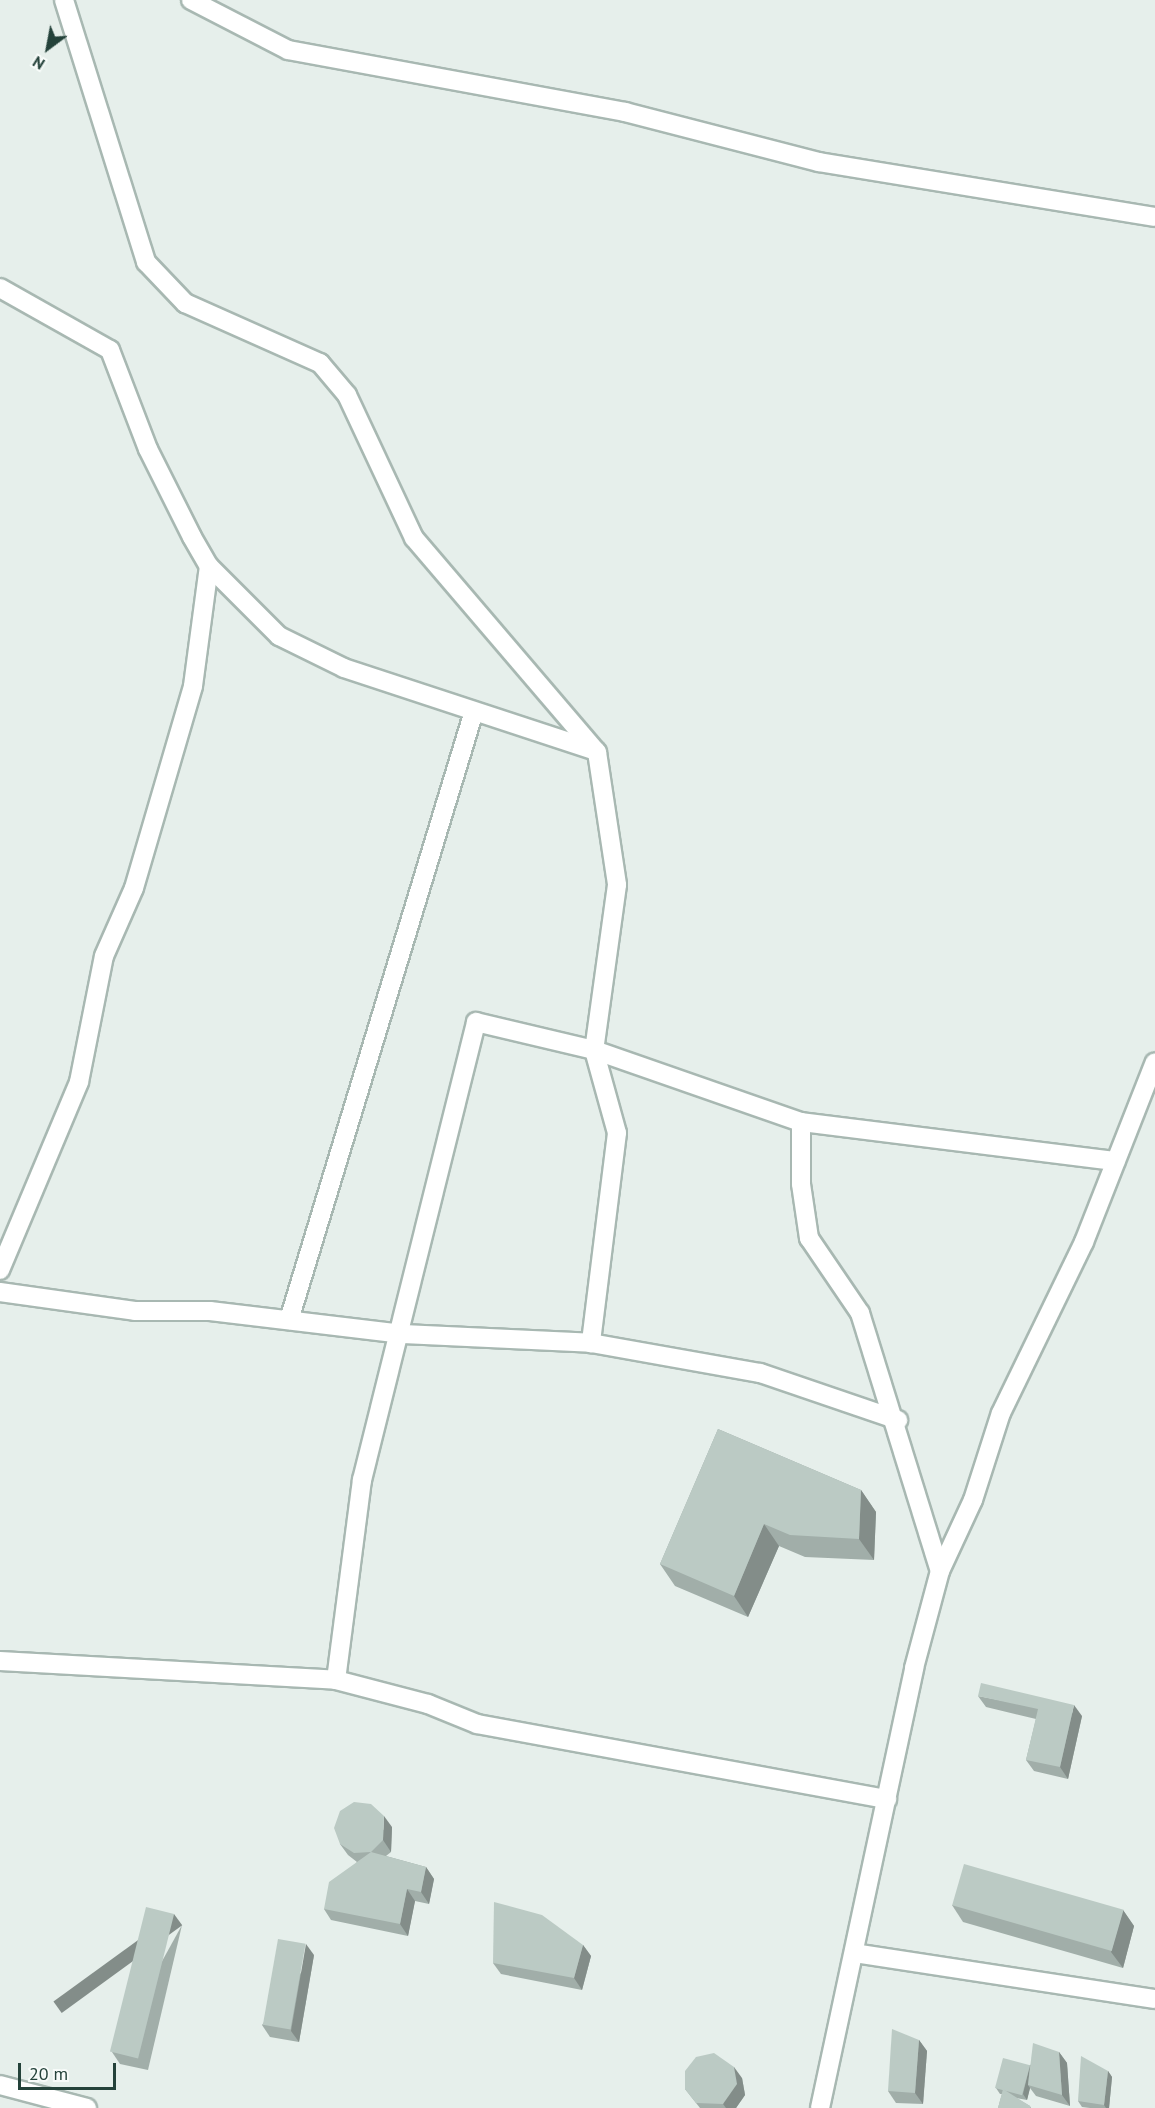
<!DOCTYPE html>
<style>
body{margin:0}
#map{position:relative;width:1155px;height:2108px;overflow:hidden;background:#e6efeb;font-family:"PT Sans",sans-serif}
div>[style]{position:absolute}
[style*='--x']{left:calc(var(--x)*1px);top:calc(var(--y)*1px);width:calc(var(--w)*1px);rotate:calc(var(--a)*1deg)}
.roads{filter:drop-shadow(2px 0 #a8b8b2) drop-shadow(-2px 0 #a8b8b2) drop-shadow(0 2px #a8b8b2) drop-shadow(0 -2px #a8b8b2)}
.minor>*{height:18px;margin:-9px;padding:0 9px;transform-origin:9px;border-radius:9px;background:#fff}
.wall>*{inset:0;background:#a1aea9}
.shaded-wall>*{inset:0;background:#838d89;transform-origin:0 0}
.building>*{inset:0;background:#bbcac4;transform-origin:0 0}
span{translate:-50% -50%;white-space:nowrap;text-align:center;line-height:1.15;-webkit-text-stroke:6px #f7fbf9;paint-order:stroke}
.north{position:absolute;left:18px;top:18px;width:60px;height:60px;-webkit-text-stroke:4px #f7fbf9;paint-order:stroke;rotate:212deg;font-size:16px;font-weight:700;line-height:24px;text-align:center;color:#24423a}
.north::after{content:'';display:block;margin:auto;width:21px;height:27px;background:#24423a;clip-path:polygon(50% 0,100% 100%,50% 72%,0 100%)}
.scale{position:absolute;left:18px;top:2063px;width:98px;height:27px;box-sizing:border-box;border:3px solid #24423a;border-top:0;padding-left:8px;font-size:18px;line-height:21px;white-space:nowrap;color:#24423a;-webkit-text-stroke:4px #f7fbf9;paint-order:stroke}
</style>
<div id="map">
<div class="roads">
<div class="minor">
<div style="--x:64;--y:0;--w:275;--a:72.6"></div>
<div style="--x:146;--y:262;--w:57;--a:46.4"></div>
<div style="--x:185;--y:303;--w:148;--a:24"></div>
<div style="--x:320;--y:363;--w:42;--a:49.8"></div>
<div style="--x:347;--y:395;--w:158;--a:64.9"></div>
<div style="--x:414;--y:538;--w:282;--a:49.5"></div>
<div style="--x:597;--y:752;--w:134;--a:81.4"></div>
<div style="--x:617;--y:885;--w:167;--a:97.9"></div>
<div style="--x:594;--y:1050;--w:86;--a:74.5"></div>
<div style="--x:617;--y:1133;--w:212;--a:97.1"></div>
<div style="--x:191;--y:0;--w:109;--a:27.3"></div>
<div style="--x:288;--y:50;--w:343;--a:10.4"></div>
<div style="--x:625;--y:112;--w:200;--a:14.5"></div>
<div style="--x:819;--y:162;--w:340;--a:9.3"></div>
<div style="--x:0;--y:288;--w:126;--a:29.4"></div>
<div style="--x:110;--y:350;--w:106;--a:69"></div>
<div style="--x:148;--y:449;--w:98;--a:63.4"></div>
<div style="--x:192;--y:537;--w:34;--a:60"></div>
<div style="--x:209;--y:566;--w:99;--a:45"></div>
<div style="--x:279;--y:636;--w:72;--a:26.2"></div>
<div style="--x:344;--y:668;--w:265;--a:18.2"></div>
<div style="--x:801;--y:1122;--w:62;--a:90"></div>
<div style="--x:801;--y:1184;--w:55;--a:81.6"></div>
<div style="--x:809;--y:1238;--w:91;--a:55.8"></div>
<div style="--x:860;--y:1313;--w:270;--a:72.8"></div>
<div style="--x:0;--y:1270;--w:204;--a:-67.2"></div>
<div style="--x:79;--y:1082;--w:128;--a:-78.8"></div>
<div style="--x:104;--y:956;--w:74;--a:-66.2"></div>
<div style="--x:134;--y:888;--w:210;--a:-73.7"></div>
<div style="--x:193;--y:686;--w:121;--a:-82.4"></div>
<div style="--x:0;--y:1292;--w:136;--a:8"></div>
<div style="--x:135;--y:1311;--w:75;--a:0"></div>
<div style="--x:210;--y:1311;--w:194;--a:6.8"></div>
<div style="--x:403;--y:1334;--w:188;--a:2.7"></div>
<div style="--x:591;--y:1343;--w:172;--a:10.1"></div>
<div style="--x:760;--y:1373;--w:146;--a:18.8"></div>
<div style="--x:289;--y:1320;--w:636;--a:-73.1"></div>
<div style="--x:0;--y:1661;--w:337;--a:3.2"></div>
<div style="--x:336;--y:1680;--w:95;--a:14.6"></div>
<div style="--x:428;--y:1704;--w:53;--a:22.2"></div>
<div style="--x:477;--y:1724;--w:417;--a:10.4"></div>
<div style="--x:336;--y:1680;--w:202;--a:-82.6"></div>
<div style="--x:362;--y:1480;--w:472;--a:-76"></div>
<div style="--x:476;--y:1022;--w:121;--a:13.3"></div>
<div style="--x:594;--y:1050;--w:219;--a:19.2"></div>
<div style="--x:801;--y:1122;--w:317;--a:7.1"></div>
<div style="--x:854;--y:1953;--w:304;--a:8.7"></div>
<div style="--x:0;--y:2085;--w:90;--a:14.8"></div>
<div style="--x:820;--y:2108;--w:450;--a:-77.9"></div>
<div style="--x:914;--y:1668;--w:100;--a:-75"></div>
<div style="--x:940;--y:1571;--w:78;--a:-65.1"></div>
<div style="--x:973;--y:1500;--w:91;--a:-72.2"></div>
<div style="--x:1001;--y:1413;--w:190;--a:-64.1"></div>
<div style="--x:1084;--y:1242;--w:193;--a:-68.5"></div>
</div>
</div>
<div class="wall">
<div style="clip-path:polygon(718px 1429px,861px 1490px,876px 1512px,874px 1560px,805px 1557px,779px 1546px,748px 1617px,675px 1586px,660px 1564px)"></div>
<div style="clip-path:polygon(978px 1696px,1082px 1716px,1068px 1779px,1034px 1771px,1026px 1760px,1036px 1719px,986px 1707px)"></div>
<div style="clip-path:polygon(392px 1827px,391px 1852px,386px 1856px,426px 1867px,434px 1879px,429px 1904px,415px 1901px,408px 1936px,331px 1920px,324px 1909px,357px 1862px,348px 1855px,340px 1844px)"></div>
<div style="clip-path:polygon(952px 1905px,1123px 1910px,1134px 1926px,1123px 1968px,963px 1922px)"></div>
<div style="clip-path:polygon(182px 1925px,148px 2070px,120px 2064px,112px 2052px)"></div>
<div style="clip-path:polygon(583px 1945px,591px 1956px,582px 1990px,501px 1974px,493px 1963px)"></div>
<div style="clip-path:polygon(314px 1955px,299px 2042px,270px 2037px,262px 2025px)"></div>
<div style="clip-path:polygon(919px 2040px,927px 2051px,923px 2104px,896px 2103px,888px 2091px)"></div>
<div style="clip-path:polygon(1059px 2052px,1067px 2063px,1070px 2106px,1036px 2096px,1030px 2088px,1027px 2100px,1016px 2098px,1030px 2106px,1031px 2108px,998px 2108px,1002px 2094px,1000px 2094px,996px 2088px,1030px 2065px)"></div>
<div style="clip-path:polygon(1108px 2071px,1112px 2077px,1109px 2108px,1090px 2108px,1082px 2107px,1078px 2101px)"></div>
<div style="clip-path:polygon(742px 2078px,745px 2095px,736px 2108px,700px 2108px,685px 2089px)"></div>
</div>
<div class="shaded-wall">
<div style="clip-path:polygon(861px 1490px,876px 1512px,874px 1560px,859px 1539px)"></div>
<div style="clip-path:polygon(764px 1524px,779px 1546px,748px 1617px,734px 1596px)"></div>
<div style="clip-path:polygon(1074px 1705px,1082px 1716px,1068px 1779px,1060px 1767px)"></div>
<div style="clip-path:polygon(384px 1816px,392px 1827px,391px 1852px,383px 1840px)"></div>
<div style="clip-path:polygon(426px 1867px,434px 1879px,429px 1904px,421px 1892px)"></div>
<div style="clip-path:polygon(407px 1889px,415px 1901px,408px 1936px,400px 1924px)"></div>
<div style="clip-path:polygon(1123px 1910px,1134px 1926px,1123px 1968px,1111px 1952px)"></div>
<div style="left:174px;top:1914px;width:14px;height:149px;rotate:54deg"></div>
<div style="clip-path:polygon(306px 1944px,314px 1955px,299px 2042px,291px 2031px)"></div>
<div style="clip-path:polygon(583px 1945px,591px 1956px,582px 1990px,574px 1978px)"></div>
<div style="clip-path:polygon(919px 2040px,927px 2051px,923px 2104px,915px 2093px)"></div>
<div style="clip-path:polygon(1059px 2052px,1067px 2063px,1070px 2106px,1062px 2095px)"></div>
<div style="clip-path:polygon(1030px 2065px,1028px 2085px,1030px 2088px,1027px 2100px,1023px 2094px)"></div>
<div style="clip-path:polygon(734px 2067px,742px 2078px,745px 2095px,736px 2108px,726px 2108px,723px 2104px)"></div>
<div style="clip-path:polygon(1108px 2071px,1112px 2077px,1109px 2108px,1106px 2108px,1104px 2105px)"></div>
</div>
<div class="building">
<div style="clip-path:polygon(718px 1429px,861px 1490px,859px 1539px,790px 1535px,764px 1524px,734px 1596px,660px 1564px)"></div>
<div style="clip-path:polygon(981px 1683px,1074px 1705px,1060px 1767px,1026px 1760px,1038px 1709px,978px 1696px)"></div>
<div style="clip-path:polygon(354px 1802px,371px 1804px,384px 1816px,383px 1840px,371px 1852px,426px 1867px,421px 1892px,407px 1889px,400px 1924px,324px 1909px,329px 1882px,371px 1852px,354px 1853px,340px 1844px,334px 1828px,340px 1811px)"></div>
<div style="left:964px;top:1864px;width:166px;height:43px;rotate:16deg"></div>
<div style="clip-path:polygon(494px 1902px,542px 1915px,583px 1945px,574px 1978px,493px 1963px)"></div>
<div style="left:146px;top:1907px;width:29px;height:149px;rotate:14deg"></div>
<div style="left:278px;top:1939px;width:28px;height:87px;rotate:10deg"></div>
<div style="clip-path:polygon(892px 2029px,919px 2040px,915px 2093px,888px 2091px)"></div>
<div style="clip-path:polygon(1033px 2043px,1059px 2052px,1062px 2095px,1028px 2085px)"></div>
<div style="clip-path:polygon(714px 2053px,734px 2067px,737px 2084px,723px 2104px,696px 2103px,685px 2089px,685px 2071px,696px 2057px)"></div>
<div style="clip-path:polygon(1081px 2056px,1108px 2071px,1104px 2105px,1078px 2101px)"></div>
<div style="left:1003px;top:2058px;width:28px;height:31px;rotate:15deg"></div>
<div style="clip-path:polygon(1003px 2089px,1030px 2106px,1030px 2108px,998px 2108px)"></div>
</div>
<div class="north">N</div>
<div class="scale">20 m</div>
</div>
